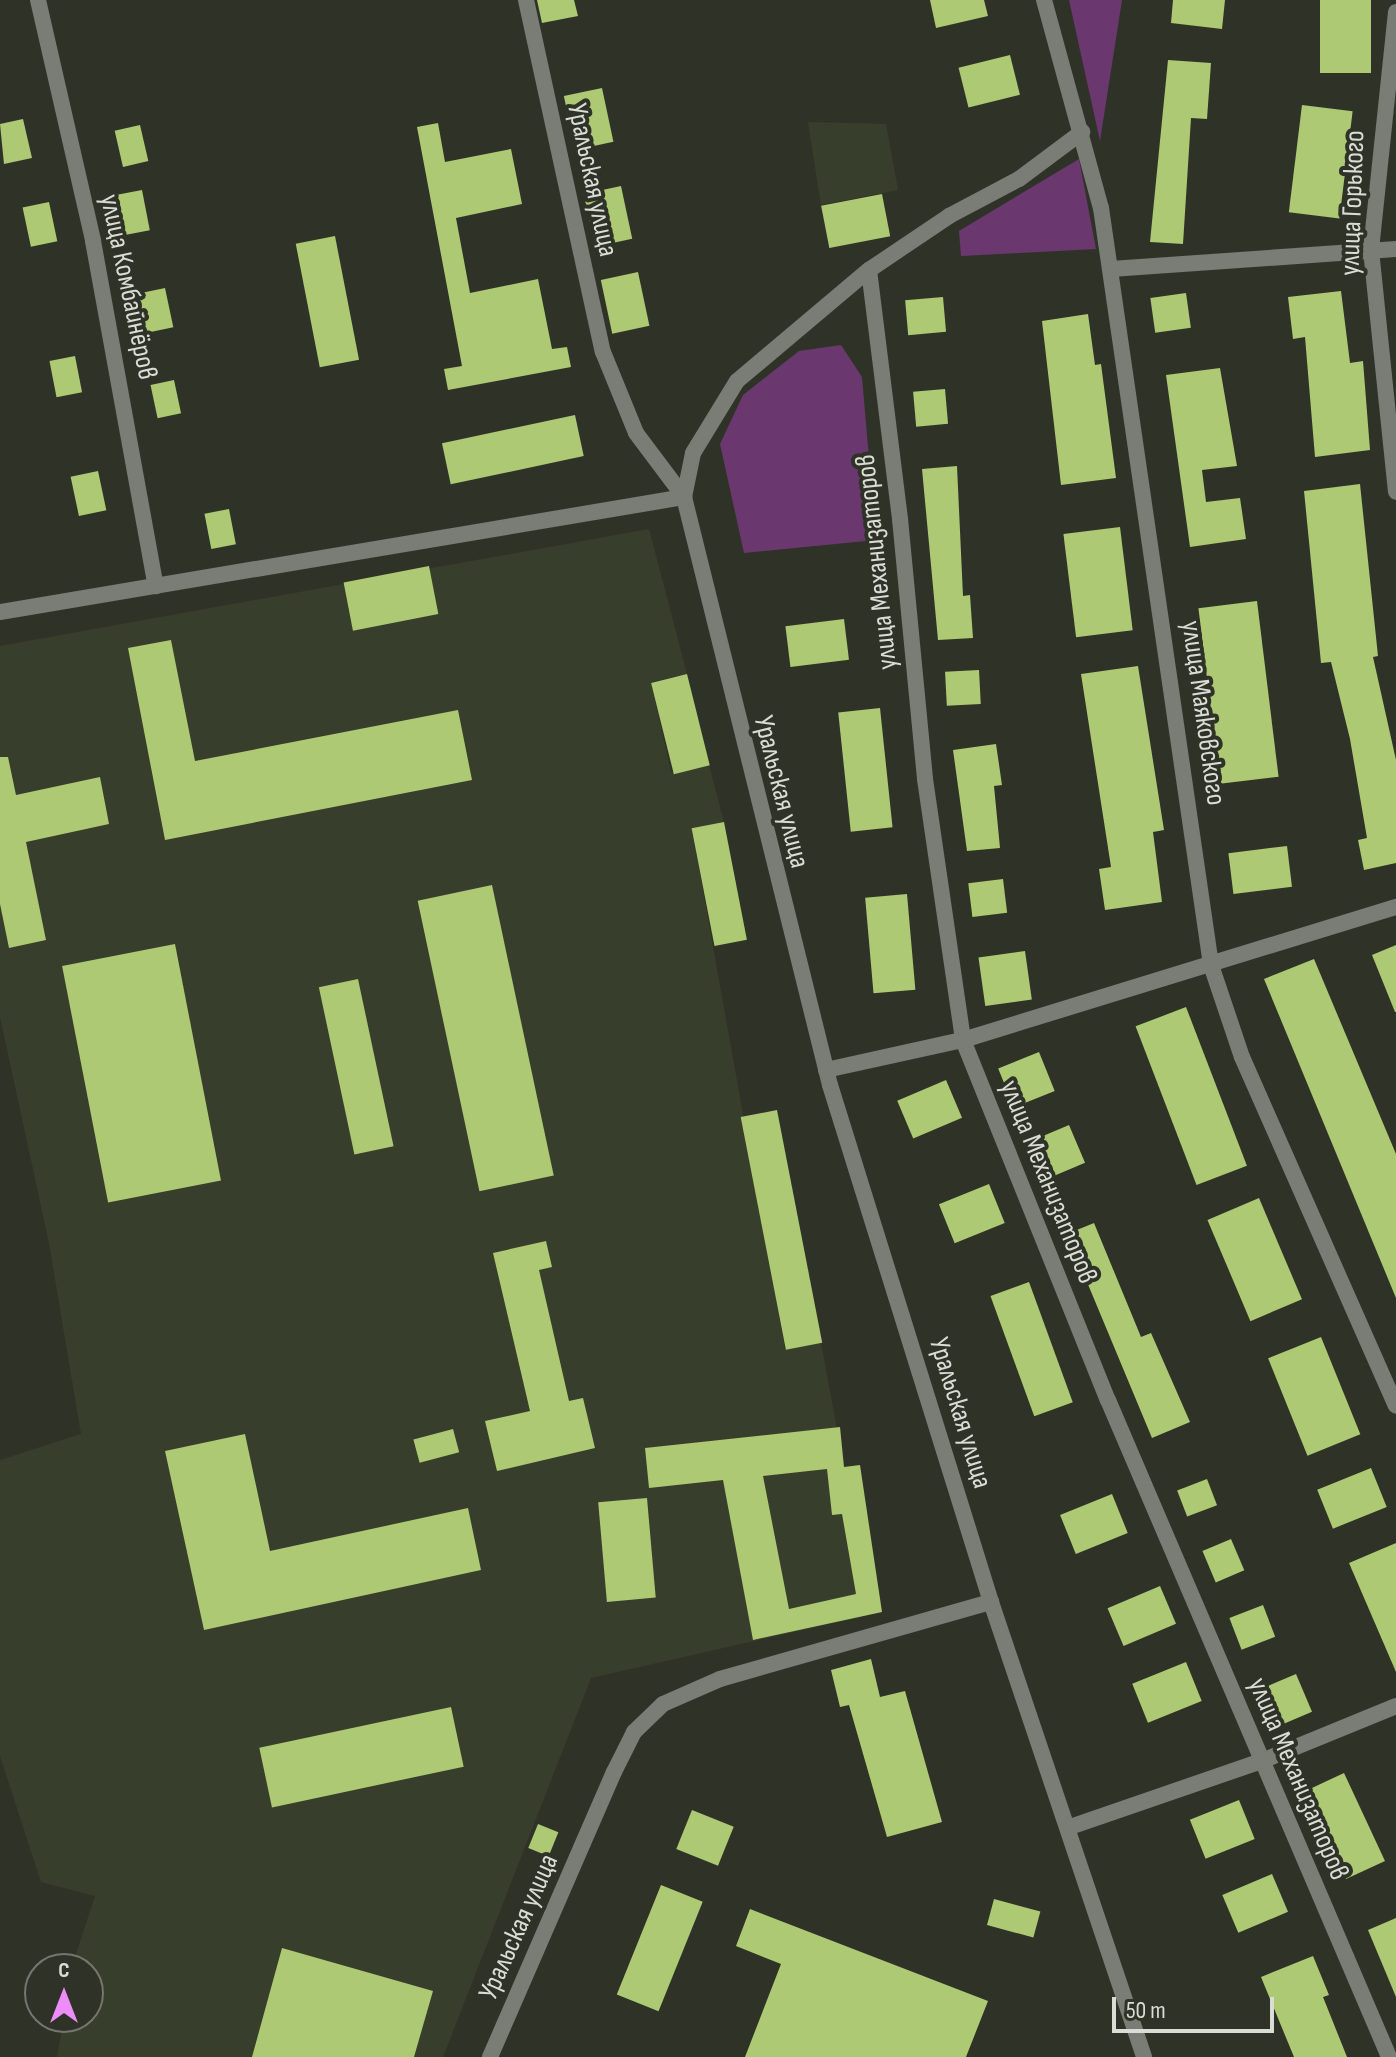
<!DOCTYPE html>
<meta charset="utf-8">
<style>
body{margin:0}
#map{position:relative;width:1396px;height:2057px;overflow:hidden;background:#2f3327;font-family:"Sofia Sans Condensed",sans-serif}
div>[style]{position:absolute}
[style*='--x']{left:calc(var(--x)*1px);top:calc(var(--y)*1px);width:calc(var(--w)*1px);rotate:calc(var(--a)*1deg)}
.built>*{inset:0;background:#383e2c}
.green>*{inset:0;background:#6a386f}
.building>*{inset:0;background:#aec973;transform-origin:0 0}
.minor>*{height:16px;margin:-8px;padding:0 8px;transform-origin:8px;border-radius:8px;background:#7a7c76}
span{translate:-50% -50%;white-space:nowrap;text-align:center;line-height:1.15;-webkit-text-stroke:8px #2f3327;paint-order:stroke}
.street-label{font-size:28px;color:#daddd5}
.north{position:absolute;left:24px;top:1953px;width:80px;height:80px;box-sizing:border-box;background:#2f3327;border:2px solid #73776d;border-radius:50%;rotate:0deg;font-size:22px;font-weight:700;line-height:32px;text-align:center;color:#daddd5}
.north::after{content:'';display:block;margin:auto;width:28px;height:36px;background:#ee8cf8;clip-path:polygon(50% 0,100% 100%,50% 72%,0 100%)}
.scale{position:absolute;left:1112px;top:1997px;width:162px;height:36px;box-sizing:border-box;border:4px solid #daddd5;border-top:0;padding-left:10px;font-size:24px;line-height:28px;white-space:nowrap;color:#daddd5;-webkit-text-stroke:6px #2f3327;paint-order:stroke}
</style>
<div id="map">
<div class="built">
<div style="clip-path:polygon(808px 122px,886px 124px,898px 190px,821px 205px)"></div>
<div style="clip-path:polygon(649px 529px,687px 674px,651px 682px,671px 772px,709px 765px,724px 822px,692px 829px,785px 1349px,821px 1343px,844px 1467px,865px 1512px,882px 1612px,591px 1678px,443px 2057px,57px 2057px,64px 2017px,88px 2017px,88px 1969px,71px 1969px,95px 1896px,41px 1882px,0 1756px,0 1460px,81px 1434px,49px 1243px,0 1017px,0 646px)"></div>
</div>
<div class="green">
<div style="clip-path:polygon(1069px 0,1122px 0,1100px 141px)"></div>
<div style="clip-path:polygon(1079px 159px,1096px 249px,961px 256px,959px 231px)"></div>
<div style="clip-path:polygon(841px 345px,862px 377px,876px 540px,744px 553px,720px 444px,743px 395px,799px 351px)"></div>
</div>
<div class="building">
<div style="clip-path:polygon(537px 0,574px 0,578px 16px,542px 23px)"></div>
<div style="clip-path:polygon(930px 0,984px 0,988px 16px,936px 28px)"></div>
<div style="clip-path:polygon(1173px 0,1225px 0,1222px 29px,1171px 23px)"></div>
<div style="left:1320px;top:0;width:51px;height:73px"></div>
<div style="left:1010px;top:55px;width:41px;height:53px;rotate:76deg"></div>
<div style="clip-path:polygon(1168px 60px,1211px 63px,1207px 119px,1191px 118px,1183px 244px,1150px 242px)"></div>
<div style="left:602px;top:88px;width:55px;height:39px;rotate:78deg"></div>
<div style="left:1302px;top:105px;width:51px;height:108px;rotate:7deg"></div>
<div style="clip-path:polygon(23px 119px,32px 158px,4px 164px,0 124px)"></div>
<div style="clip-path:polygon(438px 123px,445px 162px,511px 149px,522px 204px,456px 218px,470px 293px,538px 279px,552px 349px,567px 347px,571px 367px,448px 390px,444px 369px,462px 366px,417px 127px)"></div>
<div style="left:140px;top:125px;width:37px;height:26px;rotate:77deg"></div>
<div style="left:621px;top:186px;width:54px;height:38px;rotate:78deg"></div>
<div style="left:142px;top:190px;width:41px;height:28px;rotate:79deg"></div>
<div style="left:882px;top:194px;width:43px;height:62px;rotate:79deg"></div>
<div style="left:49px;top:202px;width:40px;height:27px;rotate:78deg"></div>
<div style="left:335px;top:236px;width:126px;height:40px;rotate:79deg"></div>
<div style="left:638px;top:272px;width:55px;height:38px;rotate:78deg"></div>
<div style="left:165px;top:288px;width:40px;height:28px;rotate:78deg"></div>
<div style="clip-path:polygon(1341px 291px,1350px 363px,1363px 361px,1370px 450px,1315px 457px,1305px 337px,1293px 339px,1288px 297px)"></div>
<div style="left:1186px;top:293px;width:35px;height:36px;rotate:82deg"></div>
<div style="left:943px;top:297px;width:35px;height:38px;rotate:85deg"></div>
<div style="clip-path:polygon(1088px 314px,1095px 365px,1101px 364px,1116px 478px,1061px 485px,1042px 321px)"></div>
<div style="left:75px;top:356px;width:37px;height:26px;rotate:79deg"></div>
<div style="clip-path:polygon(1220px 368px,1237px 466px,1202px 470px,1206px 502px,1240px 498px,1246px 539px,1190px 547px,1166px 375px)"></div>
<div style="left:174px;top:380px;width:34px;height:24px;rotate:78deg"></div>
<div style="left:945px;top:389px;width:35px;height:32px;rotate:85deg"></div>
<div style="left:575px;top:415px;width:42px;height:136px;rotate:78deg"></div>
<div style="clip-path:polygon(957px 466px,963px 596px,970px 595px,973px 638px,938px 640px,922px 469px)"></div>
<div style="left:98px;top:471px;width:40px;height:28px;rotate:78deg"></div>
<div style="clip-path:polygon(1360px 484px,1378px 656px,1373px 657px,1396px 760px,1396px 863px,1364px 870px,1358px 840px,1367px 838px,1350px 739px,1331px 662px,1321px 663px,1304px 491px)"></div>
<div style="left:229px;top:509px;width:36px;height:25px;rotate:79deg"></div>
<div style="left:1120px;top:527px;width:104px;height:57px;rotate:83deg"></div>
<div style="left:429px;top:566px;width:49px;height:87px;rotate:79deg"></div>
<div style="left:1257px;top:601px;width:177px;height:59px;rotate:83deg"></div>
<div style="left:844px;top:619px;width:41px;height:59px;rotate:83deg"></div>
<div style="clip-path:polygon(171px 640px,195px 761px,458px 710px,472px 780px,165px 840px,128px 648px)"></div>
<div style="clip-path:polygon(1138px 666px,1164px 830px,1153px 832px,1162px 902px,1105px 910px,1099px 869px,1111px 867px,1081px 674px)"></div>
<div style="left:979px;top:670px;width:34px;height:34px;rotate:87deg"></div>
<div style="left:687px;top:674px;width:94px;height:37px;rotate:76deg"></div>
<div style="left:880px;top:708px;width:120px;height:42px;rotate:84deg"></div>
<div style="clip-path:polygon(996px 744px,1002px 785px,994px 786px,1000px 848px,967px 851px,953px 750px)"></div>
<div style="clip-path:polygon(0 757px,8px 757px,16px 795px,100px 777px,109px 824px,26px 842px,46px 940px,9px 948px,0 904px)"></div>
<div style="left:724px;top:822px;width:120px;height:33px;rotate:79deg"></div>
<div style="left:1287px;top:846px;width:41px;height:59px;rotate:83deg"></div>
<div style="left:1003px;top:879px;width:34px;height:35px;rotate:83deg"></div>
<div style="left:492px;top:885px;width:297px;height:76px;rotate:78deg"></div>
<div style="left:907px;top:894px;width:96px;height:42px;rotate:85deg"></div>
<div style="left:175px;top:944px;width:241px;height:115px;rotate:79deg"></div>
<div style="clip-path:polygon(1396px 945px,1396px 1012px,1395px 1012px,1372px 955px)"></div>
<div style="left:1025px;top:951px;width:49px;height:47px;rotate:82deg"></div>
<div style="clip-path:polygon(1314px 959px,1396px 1154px,1396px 1298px,1264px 979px)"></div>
<div style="left:358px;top:979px;width:171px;height:40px;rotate:78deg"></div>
<div style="left:1186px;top:1007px;width:170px;height:54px;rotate:69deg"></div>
<div style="left:1039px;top:1052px;width:42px;height:44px;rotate:68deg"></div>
<div style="left:946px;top:1080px;width:41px;height:53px;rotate:67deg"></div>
<div style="left:777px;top:1110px;width:237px;height:37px;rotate:79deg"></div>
<div style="left:1069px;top:1125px;width:41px;height:43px;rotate:67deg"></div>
<div style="left:989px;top:1184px;width:42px;height:54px;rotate:68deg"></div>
<div style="left:1259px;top:1198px;width:110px;height:56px;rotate:67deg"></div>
<div style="clip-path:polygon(1094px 1223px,1141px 1337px,1151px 1333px,1190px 1422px,1152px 1438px,1067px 1234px)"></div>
<div style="clip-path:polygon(546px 1241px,552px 1267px,539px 1270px,569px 1401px,583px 1398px,595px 1448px,497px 1471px,485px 1421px,530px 1411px,493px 1253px)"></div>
<div style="left:1029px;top:1282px;width:128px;height:41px;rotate:70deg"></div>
<div style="left:1321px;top:1337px;width:105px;height:57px;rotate:68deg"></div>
<div style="clip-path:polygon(evenodd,840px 1427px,844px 1467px,860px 1465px,882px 1612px,753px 1640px,723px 1480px,649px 1488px,645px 1448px,840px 1427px,827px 1469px,832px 1515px,842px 1514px,856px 1594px,789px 1609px,763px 1476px,827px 1469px)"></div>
<div style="left:453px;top:1429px;width:24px;height:41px;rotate:75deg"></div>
<div style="clip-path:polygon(245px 1434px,270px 1551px,468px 1508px,481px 1570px,204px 1630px,165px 1451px)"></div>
<div style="left:1371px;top:1468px;width:42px;height:58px;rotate:68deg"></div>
<div style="left:1207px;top:1479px;width:28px;height:32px;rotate:69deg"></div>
<div style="left:1112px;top:1494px;width:42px;height:56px;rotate:68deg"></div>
<div style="left:647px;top:1498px;width:100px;height:49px;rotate:85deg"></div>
<div style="left:1231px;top:1539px;width:34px;height:31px;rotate:67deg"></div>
<div style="clip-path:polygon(1396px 1543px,1396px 1672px,1349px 1563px)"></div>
<div style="left:1160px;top:1586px;width:41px;height:57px;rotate:67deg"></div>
<div style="left:1263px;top:1605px;width:34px;height:36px;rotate:69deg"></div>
<div style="clip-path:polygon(871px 1659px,880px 1697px,905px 1691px,942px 1822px,887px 1837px,849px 1705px,840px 1707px,831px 1670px)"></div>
<div style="left:1186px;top:1662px;width:42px;height:58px;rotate:68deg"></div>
<div style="left:1296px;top:1674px;width:41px;height:37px;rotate:67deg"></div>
<div style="left:451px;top:1707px;width:61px;height:196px;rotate:78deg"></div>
<div style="left:1344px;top:1773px;width:97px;height:43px;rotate:65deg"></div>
<div style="left:1239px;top:1800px;width:42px;height:53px;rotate:68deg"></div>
<div style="left:692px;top:1810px;width:45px;height:42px;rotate:22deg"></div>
<div style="left:538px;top:1824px;width:22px;height:26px;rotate:22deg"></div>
<div style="left:1272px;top:1874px;width:41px;height:54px;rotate:67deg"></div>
<div style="left:661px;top:1885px;width:45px;height:118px;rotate:22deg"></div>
<div style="left:994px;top:1899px;width:48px;height:27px;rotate:15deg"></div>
<div style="clip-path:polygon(750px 1909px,988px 2001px,966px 2057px,745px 2057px,781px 1964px,736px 1946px)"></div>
<div style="clip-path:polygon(1396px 1918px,1396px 1997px,1368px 1930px)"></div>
<div style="clip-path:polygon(282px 1948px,433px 1991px,414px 2057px,252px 2057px)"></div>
<div style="clip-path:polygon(1313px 1956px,1329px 1995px,1323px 1997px,1347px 2057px,1294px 2057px,1261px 1977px)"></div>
</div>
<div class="minor">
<div style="--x:38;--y:0;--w:247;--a:77.1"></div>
<div style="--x:93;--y:241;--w:351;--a:79.7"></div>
<div style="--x:526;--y:0;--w:360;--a:77.7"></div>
<div style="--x:603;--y:352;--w:87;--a:67.8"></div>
<div style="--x:636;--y:433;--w:80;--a:53.1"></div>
<div style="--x:684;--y:497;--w:606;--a:76.06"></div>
<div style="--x:830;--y:1085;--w:541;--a:72.7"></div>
<div style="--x:991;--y:1602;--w:480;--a:71.4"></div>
<div style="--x:1044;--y:0;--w:216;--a:74.7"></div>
<div style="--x:1101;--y:208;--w:765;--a:81.73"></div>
<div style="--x:1211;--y:965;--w:97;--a:71.4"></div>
<div style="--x:1242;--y:1057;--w:381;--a:66.2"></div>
<div style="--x:1396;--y:12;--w:239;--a:96"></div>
<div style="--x:1371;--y:250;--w:243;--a:84.1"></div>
<div style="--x:1111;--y:269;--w:286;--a:-4"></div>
<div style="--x:869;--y:270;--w:251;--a:82.9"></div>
<div style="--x:900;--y:519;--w:261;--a:84.5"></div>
<div style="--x:925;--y:779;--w:264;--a:81.7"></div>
<div style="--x:963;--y:1040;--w:388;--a:68.1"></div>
<div style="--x:1108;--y:1400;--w:715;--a:66.84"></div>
<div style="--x:684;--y:497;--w:45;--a:-78.4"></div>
<div style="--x:693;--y:453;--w:84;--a:-58.6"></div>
<div style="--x:737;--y:381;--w:172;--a:-40.1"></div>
<div style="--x:869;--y:270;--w:97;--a:-34"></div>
<div style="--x:949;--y:216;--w:79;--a:-27.9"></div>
<div style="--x:1019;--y:179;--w:79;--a:-36.7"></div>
<div style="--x:0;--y:612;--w:694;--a:-9.54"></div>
<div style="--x:826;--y:1070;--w:140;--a:-12.4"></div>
<div style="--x:963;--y:1040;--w:453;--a:-17.1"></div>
<div style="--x:1070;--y:1827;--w:203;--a:-19"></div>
<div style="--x:1262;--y:1761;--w:145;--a:-22.3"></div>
<div style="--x:490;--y:2057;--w:311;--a:-66.5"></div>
<div style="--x:614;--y:1772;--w:45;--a:-63.4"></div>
<div style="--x:634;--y:1732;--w:40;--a:-44"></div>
<div style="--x:663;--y:1704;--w:62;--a:-23.7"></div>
<div style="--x:720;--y:1679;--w:282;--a:-15.9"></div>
</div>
<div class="street-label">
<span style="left:592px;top:180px;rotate:78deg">Уральская улица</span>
<span style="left:1353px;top:203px;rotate:-88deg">улица Горького</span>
<span style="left:128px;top:287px;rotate:78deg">улица Комбайнёров</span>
<span style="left:877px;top:562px;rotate:-96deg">улица Механизаторов</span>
<span style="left:1203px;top:713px;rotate:82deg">улица Маяковского</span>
<span style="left:781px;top:792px;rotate:76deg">Уральская улица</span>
<span style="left:1048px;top:1182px;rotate:68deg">улица Механизаторов</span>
<span style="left:960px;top:1413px;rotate:73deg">Уральская улица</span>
<span style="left:1298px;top:1779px;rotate:67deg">улица Механизаторов</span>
<span style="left:519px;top:1927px;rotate:-66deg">Уральская улица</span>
</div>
<div class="north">С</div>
<div class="scale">50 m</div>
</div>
